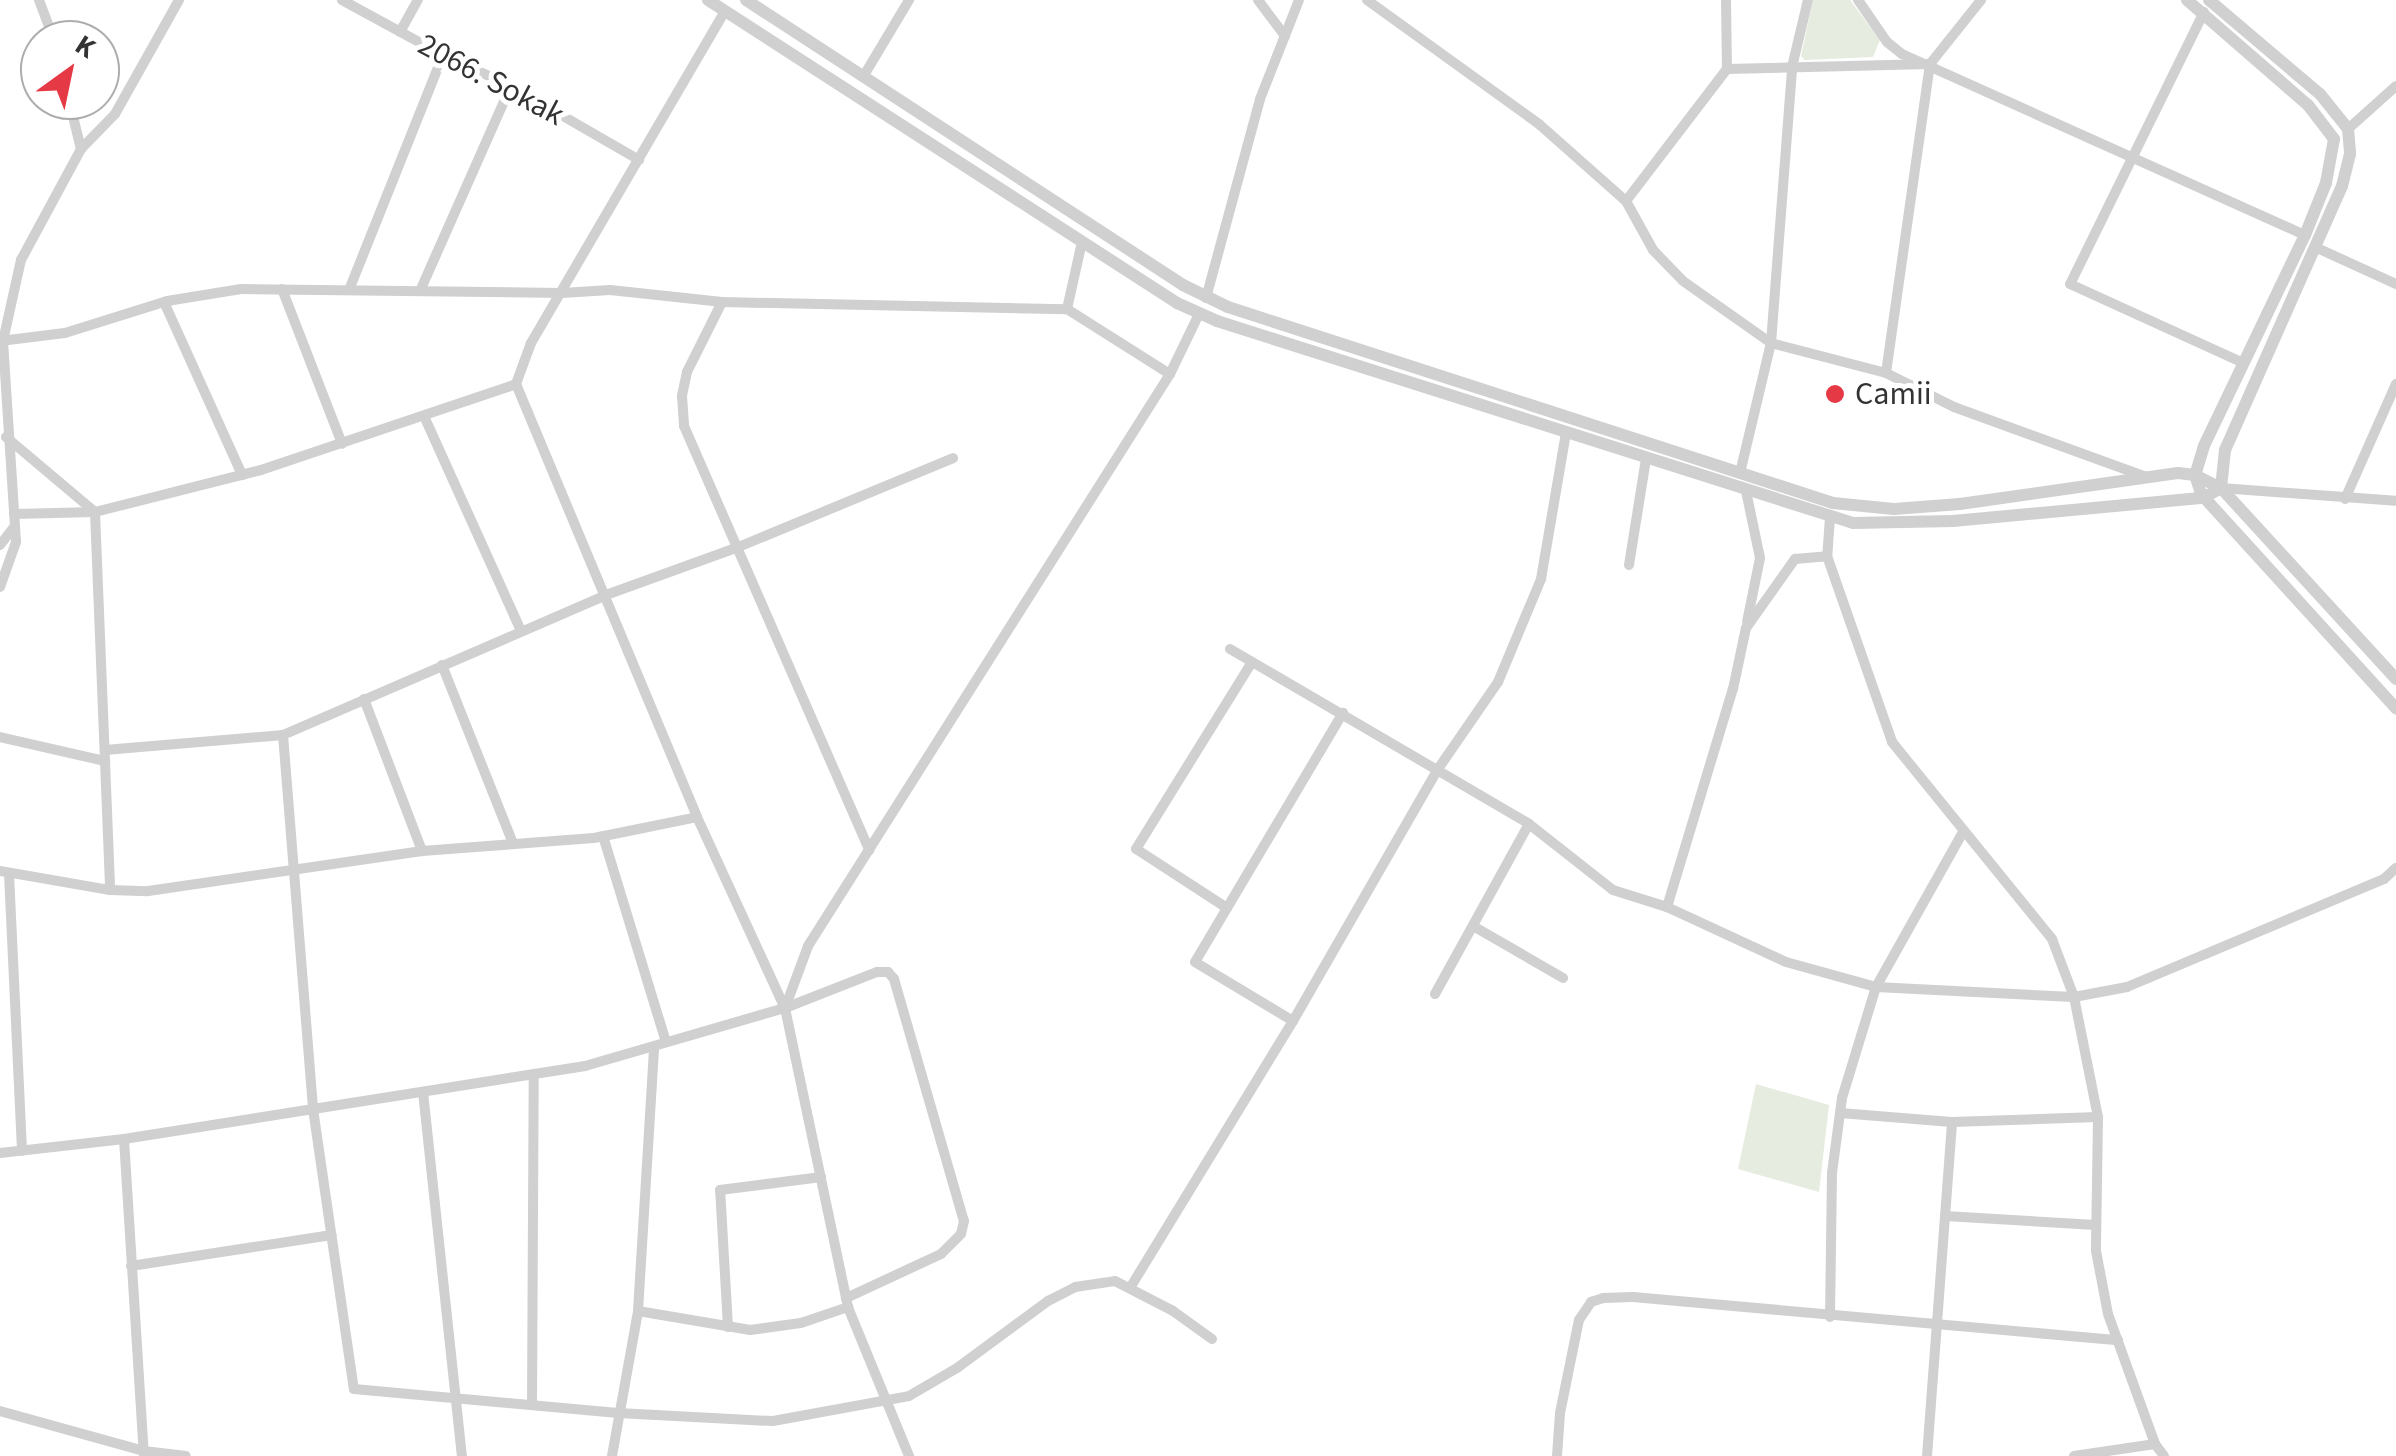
<!DOCTYPE html>
<style>
body{margin:0}
#map{position:relative;width:2396px;height:1456px;overflow:hidden;background:#fff;font-family:"Source Sans 3",sans-serif}
div>[style]{position:absolute}
[style*='--x']{left:calc(var(--x)*1px);top:calc(var(--y)*1px);width:calc(var(--w)*1px);rotate:calc(var(--a)*1deg)}
.green>*{inset:0;background:#e6ecdf}
.minor>*{height:10px;margin:-5px;padding:0 5px;transform-origin:5px;border-radius:5px;background:#d0d0d0}
.tertiary>*{height:12px;margin:-6px;padding:0 6px;transform-origin:6px;border-radius:6px;background:#d0d0d0}
.dots>*{width:28px;height:28px;translate:-50% -50%;box-sizing:border-box;border:5px solid #fff;border-radius:50%}
span{translate:-50% -50%;white-space:nowrap;text-align:center;line-height:1.15;-webkit-text-stroke:10px #fff;paint-order:stroke}
.street-label{font-size:32px;color:#333}
.poi-label{font-size:32px;color:#333}
.left{translate:0 -50%;text-align:left}
.north{position:absolute;left:20px;top:20px;width:100px;height:100px;box-sizing:border-box;background:#fff;border:2px solid #adadad;border-radius:50%;rotate:33deg;font-size:28px;font-weight:700;line-height:40px;text-align:center;color:#333}
.north::after{content:'';display:block;margin:auto;width:35px;height:45px;background:#e63946;clip-path:polygon(50% 0,100% 100%,50% 72%,0 100%)}
</style>
<div id="map">
<div class="green">
<div style="clip-path:polygon(1813px 0,1850px 0,1880px 40px,1873px 57px,1805px 60px,1801px 56px)"></div>
<div style="clip-path:polygon(1756px 1084px,1829px 1105px,1819px 1192px,1738px 1169px)"></div>
</div>
<div class="minor">
<div style="--x:39;--y:0;--w:43;--a:69.4"></div>
<div style="--x:342;--y:0;--w:115;--a:28.6"></div>
<div style="--x:443;--y:55;--w:75;--a:24.5"></div>
<div style="--x:511;--y:86;--w:148;--a:30"></div>
<div style="--x:1258;--y:0;--w:45;--a:53.1"></div>
<div style="--x:1367;--y:0;--w:213;--a:35.8"></div>
<div style="--x:1540;--y:125;--w:115;--a:41.5"></div>
<div style="--x:1626;--y:201;--w:56;--a:61.1"></div>
<div style="--x:1653;--y:250;--w:43;--a:45.9"></div>
<div style="--x:1683;--y:281;--w:108;--a:35.2"></div>
<div style="--x:1771;--y:343;--w:119;--a:14.6"></div>
<div style="--x:1886;--y:373;--w:76;--a:26.6"></div>
<div style="--x:1954;--y:407;--w:204;--a:20"></div>
<div style="--x:1726;--y:0;--w:69;--a:89.2"></div>
<div style="--x:1858;--y:0;--w:51;--a:55.4"></div>
<div style="--x:1887;--y:42;--w:19;--a:39"></div>
<div style="--x:1902;--y:54;--w:442;--a:24.2"></div>
<div style="--x:725;--y:11;--w:385;--a:120.3"></div>
<div style="--x:531;--y:343;--w:44;--a:110.1"></div>
<div style="--x:516;--y:384;--w:469;--a:67.3"></div>
<div style="--x:697;--y:817;--w:210;--a:65.3"></div>
<div style="--x:2204;--y:12;--w:303;--a:116.2"></div>
<div style="--x:2070;--y:284;--w:190;--a:24.5"></div>
<div style="--x:400;--y:32;--w:37;--a:-61"></div>
<div style="--x:863;--y:77;--w:90;--a:-59.1"></div>
<div style="--x:2348;--y:129;--w:64;--a:-41.9"></div>
<div style="--x:81;--y:149;--w:49;--a:-45.8"></div>
<div style="--x:115;--y:114;--w:131;--a:-60.7"></div>
<div style="--x:1626;--y:201;--w:166;--a:-52.6"></div>
<div style="--x:1727;--y:69;--w:203;--a:-1.4"></div>
<div style="--x:1930;--y:64;--w:82;--a:-51.4"></div>
<div style="--x:2315;--y:247;--w:89;--a:24.6"></div>
<div style="--x:282;--y:289;--w:166;--a:68.8"></div>
<div style="--x:349;--y:290;--w:253;--a:-68.2"></div>
<div style="--x:420;--y:291;--w:224;--a:-66.1"></div>
<div style="--x:1206;--y:298;--w:206;--a:-74.8"></div>
<div style="--x:1260;--y:99;--w:106;--a:-68.5"></div>
<div style="--x:164;--y:302;--w:190;--a:65.7"></div>
<div style="--x:722;--y:302;--w:78;--a:116.6"></div>
<div style="--x:687;--y:372;--w:25;--a:102"></div>
<div style="--x:682;--y:396;--w:30;--a:86"></div>
<div style="--x:684;--y:426;--w:463;--a:66.4"></div>
<div style="--x:1067;--y:309;--w:69;--a:-77.4"></div>
<div style="--x:0;--y:341;--w:65;--a:-7"></div>
<div style="--x:65;--y:333;--w:107;--a:-17.4"></div>
<div style="--x:167;--y:301;--w:75;--a:-9.2"></div>
<div style="--x:241;--y:289;--w:321;--a:0.7"></div>
<div style="--x:562;--y:293;--w:48;--a:-3.6"></div>
<div style="--x:610;--y:290;--w:113;--a:6.1"></div>
<div style="--x:722;--y:302;--w:345;--a:1.2"></div>
<div style="--x:1067;--y:309;--w:122;--a:32.3"></div>
<div style="--x:1886;--y:373;--w:312;--a:-81.9"></div>
<div style="--x:424;--y:416;--w:236;--a:65.7"></div>
<div style="--x:6;--y:437;--w:116;--a:40.1"></div>
<div style="--x:95;--y:512;--w:378;--a:87.7"></div>
<div style="--x:110;--y:890;--w:38;--a:2"></div>
<div style="--x:148;--y:891;--w:277;--a:-8.3"></div>
<div style="--x:422;--y:851;--w:172;--a:-4.3"></div>
<div style="--x:594;--y:838;--w:105;--a:-11.5"></div>
<div style="--x:1740;--y:473;--w:134;--a:-76.6"></div>
<div style="--x:1771;--y:343;--w:277;--a:-85.6"></div>
<div style="--x:1792;--y:67;--w:69;--a:-76.6"></div>
<div style="--x:2221;--y:488;--w:175;--a:4.2"></div>
<div style="--x:1746;--y:491;--w:68;--a:78.2"></div>
<div style="--x:1760;--y:558;--w:65;--a:101.5"></div>
<div style="--x:2345;--y:499;--w:126;--a:-66.1"></div>
<div style="--x:14;--y:514;--w:81;--a:-1.4"></div>
<div style="--x:95;--y:512;--w:171;--a:-14.2"></div>
<div style="--x:261;--y:470;--w:269;--a:-18.6"></div>
<div style="--x:1830;--y:517;--w:39;--a:94"></div>
<div style="--x:1827;--y:556;--w:197;--a:70.7"></div>
<div style="--x:1892;--y:742;--w:254;--a:50.9"></div>
<div style="--x:2052;--y:939;--w:62;--a:69.2"></div>
<div style="--x:2074;--y:997;--w:122;--a:78.7"></div>
<div style="--x:2098;--y:1117;--w:134;--a:90.9"></div>
<div style="--x:2096;--y:1251;--w:64;--a:79.2"></div>
<div style="--x:2108;--y:1314;--w:138;--a:70.1"></div>
<div style="--x:2155;--y:1444;--w:15;--a:53"></div>
<div style="--x:0;--y:545;--w:24;--a:-52"></div>
<div style="--x:1629;--y:565;--w:107;--a:-80.9"></div>
<div style="--x:0;--y:587;--w:48;--a:-70.4"></div>
<div style="--x:16;--y:542;--w:201;--a:-93.7"></div>
<div style="--x:3;--y:341;--w:83;--a:-77.5"></div>
<div style="--x:21;--y:260;--w:126;--a:-61.6"></div>
<div style="--x:81;--y:149;--w:50;--a:-103.8"></div>
<div style="--x:1230;--y:649;--w:346;--a:30.3"></div>
<div style="--x:1529;--y:824;--w:107;--a:38.2"></div>
<div style="--x:1613;--y:890;--w:57;--a:17.5"></div>
<div style="--x:1667;--y:907;--w:131;--a:24.8"></div>
<div style="--x:1786;--y:962;--w:93;--a:15.5"></div>
<div style="--x:1876;--y:987;--w:198;--a:2.9"></div>
<div style="--x:2074;--y:997;--w:54;--a:-10.7"></div>
<div style="--x:2127;--y:987;--w:279;--a:-22.8"></div>
<div style="--x:2384;--y:879;--w:16;--a:-43"></div>
<div style="--x:442;--y:665;--w:192;--a:68.3"></div>
<div style="--x:364;--y:699;--w:163;--a:69.1"></div>
<div style="--x:283;--y:735;--w:375;--a:85.4"></div>
<div style="--x:313;--y:1109;--w:283;--a:81.7"></div>
<div style="--x:354;--y:1389;--w:265;--a:5.2"></div>
<div style="--x:618;--y:1413;--w:155;--a:3"></div>
<div style="--x:773;--y:1421;--w:138;--a:-10.4"></div>
<div style="--x:909;--y:1396;--w:56;--a:-30.3"></div>
<div style="--x:957;--y:1368;--w:113;--a:-36.4"></div>
<div style="--x:1048;--y:1301;--w:30;--a:-27"></div>
<div style="--x:1075;--y:1287;--w:40;--a:-8.5"></div>
<div style="--x:1115;--y:1281;--w:65;--a:27.3"></div>
<div style="--x:1173;--y:1311;--w:48;--a:35.7"></div>
<div style="--x:0;--y:737;--w:108;--a:12.9"></div>
<div style="--x:105;--y:750;--w:179;--a:-4.8"></div>
<div style="--x:283;--y:735;--w:352;--a:-23.4"></div>
<div style="--x:606;--y:595;--w:138;--a:-19.9"></div>
<div style="--x:736;--y:548;--w:235;--a:-22.5"></div>
<div style="--x:603;--y:836;--w:215;--a:73"></div>
<div style="--x:0;--y:871;--w:112;--a:9.8"></div>
<div style="--x:9;--y:874;--w:277;--a:87.3"></div>
<div style="--x:1667;--y:907;--w:228;--a:-73.2"></div>
<div style="--x:1733;--y:689;--w:62;--a:-78"></div>
<div style="--x:1746;--y:628;--w:85;--a:-54.6"></div>
<div style="--x:1795;--y:559;--w:32;--a:-5"></div>
<div style="--x:1227;--y:908;--w:108;--a:-147"></div>
<div style="--x:1136;--y:849;--w:220;--a:-58.2"></div>
<div style="--x:1473;--y:926;--w:104;--a:30"></div>
<div style="--x:1435;--y:994;--w:194;--a:-61.1"></div>
<div style="--x:1293;--y:1021;--w:114;--a:-149"></div>
<div style="--x:1195;--y:962;--w:290;--a:-59.3"></div>
<div style="--x:423;--y:1092;--w:366;--a:83.9"></div>
<div style="--x:1840;--y:1113;--w:112;--a:4.6"></div>
<div style="--x:1952;--y:1122;--w:146;--a:-2"></div>
<div style="--x:124;--y:1139;--w:318;--a:86.4"></div>
<div style="--x:0;--y:1153;--w:125;--a:-6.4"></div>
<div style="--x:124;--y:1139;--w:467;--a:-9"></div>
<div style="--x:585;--y:1066;--w:208;--a:-16.2"></div>
<div style="--x:785;--y:1008;--w:99;--a:-21.4"></div>
<div style="--x:877;--y:972;--w:11;--a:0"></div>
<div style="--x:888;--y:972;--w:9;--a:49"></div>
<div style="--x:894;--y:979;--w:252;--a:73.9"></div>
<div style="--x:964;--y:1221;--w:13;--a:103"></div>
<div style="--x:961;--y:1234;--w:28;--a:135"></div>
<div style="--x:941;--y:1254;--w:105;--a:155.1"></div>
<div style="--x:1945;--y:1216;--w:151;--a:3.4"></div>
<div style="--x:131;--y:1266;--w:203;--a:-8.8"></div>
<div style="--x:1130;--y:1288;--w:313;--a:-58.6"></div>
<div style="--x:1293;--y:1021;--w:291;--a:-60.1"></div>
<div style="--x:1438;--y:769;--w:106;--a:-55.4"></div>
<div style="--x:1498;--y:682;--w:112;--a:-67.3"></div>
<div style="--x:1541;--y:579;--w:149;--a:-80.3"></div>
<div style="--x:638;--y:1311;--w:114;--a:9.6"></div>
<div style="--x:750;--y:1330;--w:51;--a:-7.8"></div>
<div style="--x:801;--y:1323;--w:50;--a:-18.8"></div>
<div style="--x:1830;--y:1317;--w:144;--a:-89.2"></div>
<div style="--x:1832;--y:1173;--w:76;--a:-82.4"></div>
<div style="--x:1842;--y:1098;--w:116;--a:-73"></div>
<div style="--x:1876;--y:987;--w:178;--a:-60.7"></div>
<div style="--x:728;--y:1327;--w:137;--a:-93.3"></div>
<div style="--x:720;--y:1190;--w:102;--a:-7.3"></div>
<div style="--x:532;--y:1405;--w:331;--a:-89.7"></div>
<div style="--x:0;--y:1411;--w:149;--a:15.5"></div>
<div style="--x:144;--y:1451;--w:42;--a:6.8"></div>
<div style="--x:612;--y:1456;--w:147;--a:-79.8"></div>
<div style="--x:638;--y:1311;--w:265;--a:-86.5"></div>
<div style="--x:909;--y:1456;--w:161;--a:-112.3"></div>
<div style="--x:848;--y:1307;--w:306;--a:-101.9"></div>
<div style="--x:785;--y:1008;--w:66;--a:-69.6"></div>
<div style="--x:808;--y:946;--w:677;--a:-57.67"></div>
<div style="--x:1170;--y:374;--w:67;--a:-64.2"></div>
<div style="--x:1557;--y:1456;--w:43;--a:-86"></div>
<div style="--x:1560;--y:1413;--w:95;--a:-78.5"></div>
<div style="--x:1579;--y:1320;--w:22;--a:-56"></div>
<div style="--x:1591;--y:1302;--w:13;--a:-18"></div>
<div style="--x:1603;--y:1298;--w:30;--a:-2"></div>
<div style="--x:1633;--y:1297;--w:487;--a:5.1"></div>
<div style="--x:1927;--y:1456;--w:335;--a:-85.7"></div>
<div style="--x:2074;--y:1456;--w:82;--a:-8.4"></div>
</div>
<div class="tertiary">
<div style="--x:708;--y:0;--w:558;--a:32.86"></div>
<div style="--x:1177;--y:303;--w:44;--a:24.2"></div>
<div style="--x:1217;--y:321;--w:667;--a:17.62"></div>
<div style="--x:1853;--y:523;--w:100;--a:-1.1"></div>
<div style="--x:1953;--y:521;--w:251;--a:-5.3"></div>
<div style="--x:2203;--y:498;--w:21;--a:-29"></div>
<div style="--x:746;--y:0;--w:522;--a:33.11"></div>
<div style="--x:1183;--y:285;--w:50;--a:26.1"></div>
<div style="--x:1228;--y:307;--w:636;--a:17.95"></div>
<div style="--x:1833;--y:503;--w:61;--a:5.6"></div>
<div style="--x:1894;--y:509;--w:66;--a:-4.3"></div>
<div style="--x:1960;--y:504;--w:220;--a:-8.1"></div>
<div style="--x:2178;--y:473;--w:17;--a:7"></div>
<div style="--x:2195;--y:475;--w:29;--a:27"></div>
<div style="--x:2187;--y:0;--w:160;--a:41"></div>
<div style="--x:2308;--y:105;--w:43;--a:52.6"></div>
<div style="--x:2334;--y:139;--w:45;--a:100.3"></div>
<div style="--x:2326;--y:183;--w:56;--a:112"></div>
<div style="--x:2305;--y:235;--w:234;--a:115.6"></div>
<div style="--x:2204;--y:446;--w:30;--a:107"></div>
<div style="--x:2195;--y:475;--w:20;--a:72"></div>
<div style="--x:2201;--y:494;--w:290;--a:47.7"></div>
<div style="--x:2209;--y:0;--w:145;--a:40.3"></div>
<div style="--x:2320;--y:94;--w:45;--a:51.3"></div>
<div style="--x:2348;--y:129;--w:25;--a:85"></div>
<div style="--x:2350;--y:154;--w:33;--a:104"></div>
<div style="--x:2342;--y:186;--w:289;--a:113.9"></div>
<div style="--x:2225;--y:450;--w:38;--a:96"></div>
<div style="--x:2221;--y:488;--w:259;--a:47.5"></div>
</div>
<div class="dots">
<div style="left:1835px;top:394px;background:#e63946"></div>
</div>
<div class="street-label">
<span style="left:491px;top:80px;rotate:28deg">2066. Sokak</span>
</div>
<div class="poi-label">
<span class="left" style="left:1855px;top:394px">Camii</span>
</div>
<div class="north">K</div>
</div>
